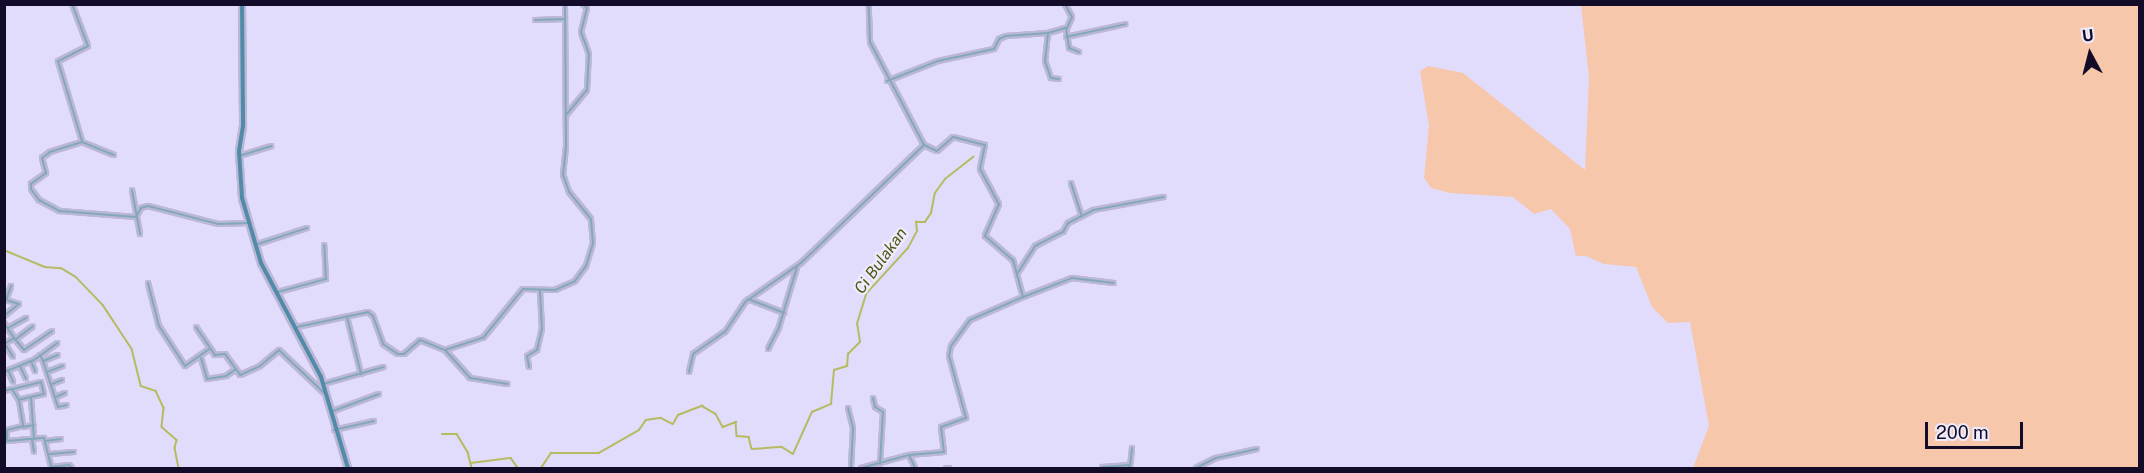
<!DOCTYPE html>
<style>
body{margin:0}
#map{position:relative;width:2144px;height:473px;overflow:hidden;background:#e1dcfc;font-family:"Public Sans",sans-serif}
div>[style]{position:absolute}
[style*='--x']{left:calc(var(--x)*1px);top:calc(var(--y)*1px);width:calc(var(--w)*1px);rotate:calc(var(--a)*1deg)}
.green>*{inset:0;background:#f7c7ab}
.stream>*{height:1.5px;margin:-0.75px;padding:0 0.75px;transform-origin:0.75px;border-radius:0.75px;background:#b6bb62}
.roads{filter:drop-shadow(2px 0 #bcb7d6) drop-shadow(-2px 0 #bcb7d6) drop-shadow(0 2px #bcb7d6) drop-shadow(0 -2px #bcb7d6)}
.minor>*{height:2px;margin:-1px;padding:0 1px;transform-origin:1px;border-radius:1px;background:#83a8bb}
.secondary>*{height:4px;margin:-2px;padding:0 2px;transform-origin:2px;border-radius:2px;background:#528ba8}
span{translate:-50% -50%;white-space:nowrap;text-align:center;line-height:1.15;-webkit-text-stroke:4.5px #eeecfc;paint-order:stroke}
.water-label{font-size:16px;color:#515410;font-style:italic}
.frame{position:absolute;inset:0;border:6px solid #130c28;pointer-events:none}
.north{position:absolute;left:2060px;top:24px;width:60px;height:60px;-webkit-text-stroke:4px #eeecfc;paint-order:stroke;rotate:353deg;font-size:16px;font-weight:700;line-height:24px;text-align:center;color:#130c28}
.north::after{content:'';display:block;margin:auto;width:21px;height:27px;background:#130c28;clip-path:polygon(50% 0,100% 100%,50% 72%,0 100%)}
.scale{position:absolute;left:1925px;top:422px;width:98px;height:27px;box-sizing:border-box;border:3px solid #130c28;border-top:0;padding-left:8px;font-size:18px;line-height:21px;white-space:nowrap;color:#130c28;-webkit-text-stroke:4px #eeecfc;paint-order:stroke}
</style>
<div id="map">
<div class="green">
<div style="clip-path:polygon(1581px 5px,2139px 5px,2139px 468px,1693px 468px,1709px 426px,1690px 322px,1668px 323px,1652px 307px,1636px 267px,1604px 264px,1586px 256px,1576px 256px,1570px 229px,1551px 209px,1534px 214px,1513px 197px,1450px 193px,1431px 188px,1424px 178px,1429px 126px,1420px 71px,1428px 66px,1463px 73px,1585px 170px,1589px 78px)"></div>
</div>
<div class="stream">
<div style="--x:4;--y:250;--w:44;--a:22.5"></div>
<div style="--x:45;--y:267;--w:16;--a:4"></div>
<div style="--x:61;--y:268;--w:17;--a:31"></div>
<div style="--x:76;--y:277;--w:39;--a:46"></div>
<div style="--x:103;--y:305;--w:53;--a:56.6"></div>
<div style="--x:132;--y:349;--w:38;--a:76"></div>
<div style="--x:141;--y:386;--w:16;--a:18"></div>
<div style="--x:156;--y:391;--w:19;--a:65"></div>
<div style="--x:164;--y:408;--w:19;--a:96"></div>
<div style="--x:162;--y:427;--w:20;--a:41"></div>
<div style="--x:177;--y:440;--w:8;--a:104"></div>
<div style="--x:175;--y:448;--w:20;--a:79"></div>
<div style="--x:442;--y:434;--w:15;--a:0"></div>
<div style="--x:457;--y:434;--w:21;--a:59"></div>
<div style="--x:468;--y:452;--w:16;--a:76"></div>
<div style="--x:471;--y:463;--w:40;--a:-7.1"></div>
<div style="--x:511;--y:458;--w:12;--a:55"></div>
<div style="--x:541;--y:468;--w:18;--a:-56"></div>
<div style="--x:551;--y:453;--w:48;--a:0"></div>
<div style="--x:599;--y:453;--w:46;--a:-29.9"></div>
<div style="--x:639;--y:430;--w:12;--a:-55"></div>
<div style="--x:646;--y:420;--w:15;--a:-8"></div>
<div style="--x:661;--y:418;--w:13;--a:27"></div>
<div style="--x:673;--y:424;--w:10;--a:-61"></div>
<div style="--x:678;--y:415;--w:26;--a:-21"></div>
<div style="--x:702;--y:406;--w:16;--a:30"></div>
<div style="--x:716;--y:414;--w:15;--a:62"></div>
<div style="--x:723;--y:427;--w:14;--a:-21"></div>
<div style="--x:736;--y:422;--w:14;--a:86"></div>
<div style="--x:737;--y:436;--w:12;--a:5"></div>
<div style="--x:749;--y:437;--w:12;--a:76"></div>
<div style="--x:752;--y:449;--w:30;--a:-4"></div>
<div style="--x:782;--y:447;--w:13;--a:32"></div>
<div style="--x:793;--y:454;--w:46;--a:-65.7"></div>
<div style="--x:812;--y:412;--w:21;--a:-23"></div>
<div style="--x:831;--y:404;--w:34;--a:-85"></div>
<div style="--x:834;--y:370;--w:14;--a:-17"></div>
<div style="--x:847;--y:366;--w:12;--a:-85"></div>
<div style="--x:848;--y:354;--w:17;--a:-45"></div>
<div style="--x:860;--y:342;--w:18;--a:-99"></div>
<div style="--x:857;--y:324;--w:31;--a:-73"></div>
<div style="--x:866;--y:294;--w:62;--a:-47.6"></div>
<div style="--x:908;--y:248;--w:19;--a:-62"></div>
<div style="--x:917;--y:231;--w:9;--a:-96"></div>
<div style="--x:916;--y:222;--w:9;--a:0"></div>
<div style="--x:925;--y:222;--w:11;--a:-56"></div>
<div style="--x:931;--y:213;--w:20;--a:-79"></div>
<div style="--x:935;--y:193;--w:17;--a:-54"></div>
<div style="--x:945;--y:179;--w:36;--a:-38"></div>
</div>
<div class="roads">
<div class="minor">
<div style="--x:72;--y:4;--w:45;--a:69.1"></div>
<div style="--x:88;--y:46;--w:34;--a:153"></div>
<div style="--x:58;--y:61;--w:84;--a:73.3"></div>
<div style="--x:1065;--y:4;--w:15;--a:62"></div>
<div style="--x:1072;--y:17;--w:12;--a:114"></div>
<div style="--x:535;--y:20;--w:30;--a:-2"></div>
<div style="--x:1048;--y:33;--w:28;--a:96"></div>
<div style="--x:1045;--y:61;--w:18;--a:71"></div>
<div style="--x:1051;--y:78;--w:8;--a:7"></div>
<div style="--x:1066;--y:37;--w:61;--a:-12.2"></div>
<div style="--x:887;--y:81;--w:55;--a:-21.4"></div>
<div style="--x:938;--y:61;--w:57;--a:-12.1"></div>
<div style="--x:994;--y:49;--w:11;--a:-63"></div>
<div style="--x:999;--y:39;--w:8;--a:-23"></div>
<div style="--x:1006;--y:36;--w:42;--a:-4.1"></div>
<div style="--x:1048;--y:33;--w:19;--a:-16"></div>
<div style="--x:1066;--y:28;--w:20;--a:81"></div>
<div style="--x:1069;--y:48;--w:11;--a:22"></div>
<div style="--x:566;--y:115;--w:33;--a:-50"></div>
<div style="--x:587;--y:90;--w:36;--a:-87"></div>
<div style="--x:589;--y:54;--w:23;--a:-110"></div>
<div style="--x:581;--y:32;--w:25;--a:-76"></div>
<div style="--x:587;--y:8;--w:6;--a:-135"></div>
<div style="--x:924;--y:145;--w:14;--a:25"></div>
<div style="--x:937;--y:151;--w:21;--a:-41"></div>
<div style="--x:953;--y:137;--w:33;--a:14"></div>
<div style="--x:985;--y:145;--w:25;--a:102"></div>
<div style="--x:980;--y:169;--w:40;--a:62"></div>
<div style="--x:999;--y:204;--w:35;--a:114"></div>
<div style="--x:985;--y:236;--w:37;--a:41"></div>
<div style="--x:1013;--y:260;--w:15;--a:74"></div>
<div style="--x:114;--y:155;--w:35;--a:-158"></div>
<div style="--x:82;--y:142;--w:34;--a:163"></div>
<div style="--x:50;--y:152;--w:10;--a:143"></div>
<div style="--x:42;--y:158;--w:16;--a:75"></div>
<div style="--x:46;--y:173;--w:19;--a:144"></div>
<div style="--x:31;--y:184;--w:5;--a:90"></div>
<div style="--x:31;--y:189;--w:14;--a:54"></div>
<div style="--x:39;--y:200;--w:24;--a:28"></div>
<div style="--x:60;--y:211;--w:76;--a:4.5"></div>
<div style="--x:239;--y:156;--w:34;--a:-17"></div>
<div style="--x:1071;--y:183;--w:35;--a:72"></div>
<div style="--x:132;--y:190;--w:45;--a:79.7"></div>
<div style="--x:136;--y:217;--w:10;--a:-61"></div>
<div style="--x:141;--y:208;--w:7;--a:-16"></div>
<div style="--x:148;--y:206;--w:72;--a:14.4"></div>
<div style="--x:218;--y:224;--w:30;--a:-2"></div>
<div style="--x:255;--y:245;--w:55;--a:-18.1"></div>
<div style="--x:148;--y:283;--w:44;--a:75.7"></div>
<div style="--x:159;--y:326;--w:48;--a:57"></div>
<div style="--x:185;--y:366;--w:29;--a:-35"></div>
<div style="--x:278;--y:292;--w:50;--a:-15.2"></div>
<div style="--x:326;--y:279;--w:34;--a:-93"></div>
<div style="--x:1023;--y:297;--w:53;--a:-21.2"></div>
<div style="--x:1072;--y:278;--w:42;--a:6.8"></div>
<div style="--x:748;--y:299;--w:39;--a:21"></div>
<div style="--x:4;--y:316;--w:19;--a:-39"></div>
<div style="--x:19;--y:304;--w:14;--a:-163"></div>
<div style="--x:6;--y:300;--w:15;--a:-70"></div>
<div style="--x:347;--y:317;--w:59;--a:76.2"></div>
<div style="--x:4;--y:323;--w:18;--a:56"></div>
<div style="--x:196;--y:327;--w:34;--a:56"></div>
<div style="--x:215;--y:355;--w:10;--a:-6"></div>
<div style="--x:225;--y:354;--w:26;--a:54"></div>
<div style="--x:240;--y:375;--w:22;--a:-24"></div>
<div style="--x:260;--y:366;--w:25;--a:-40"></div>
<div style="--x:279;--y:350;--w:62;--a:43.7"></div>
<div style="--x:297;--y:327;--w:73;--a:-11.9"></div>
<div style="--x:368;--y:312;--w:6;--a:39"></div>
<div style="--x:373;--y:316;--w:30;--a:70"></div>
<div style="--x:383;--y:344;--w:18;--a:34"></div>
<div style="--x:398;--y:354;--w:6;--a:0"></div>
<div style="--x:404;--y:354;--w:21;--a:-41"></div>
<div style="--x:420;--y:340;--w:27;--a:22"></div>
<div style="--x:445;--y:350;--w:40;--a:-18"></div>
<div style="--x:483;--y:338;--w:63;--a:-50.8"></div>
<div style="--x:523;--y:289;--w:32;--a:2"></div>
<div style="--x:555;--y:290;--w:22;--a:-24"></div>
<div style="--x:575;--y:281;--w:19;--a:-54"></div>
<div style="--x:586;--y:266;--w:24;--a:-73"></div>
<div style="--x:593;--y:243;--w:24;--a:-95"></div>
<div style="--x:591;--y:219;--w:35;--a:-129"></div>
<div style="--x:569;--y:192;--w:18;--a:-109"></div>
<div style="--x:563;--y:175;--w:29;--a:-84"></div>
<div style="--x:566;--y:146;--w:142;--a:-90.4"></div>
<div style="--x:8;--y:328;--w:21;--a:-29"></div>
<div style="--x:16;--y:339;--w:21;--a:-37"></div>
<div style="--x:4;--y:344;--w:12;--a:-31"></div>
<div style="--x:14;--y:338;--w:16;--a:50"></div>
<div style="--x:24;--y:350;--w:34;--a:-34"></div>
<div style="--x:5;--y:344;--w:15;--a:58"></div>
<div style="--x:768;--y:349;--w:25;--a:-63"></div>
<div style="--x:779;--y:327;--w:63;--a:-73.3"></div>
<div style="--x:445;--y:350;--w:38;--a:48"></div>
<div style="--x:470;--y:378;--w:38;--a:9"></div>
<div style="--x:40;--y:355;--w:7;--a:63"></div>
<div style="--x:43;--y:361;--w:16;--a:-22"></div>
<div style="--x:201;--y:358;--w:22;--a:74"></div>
<div style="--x:207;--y:379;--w:19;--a:-9"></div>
<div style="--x:226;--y:376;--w:12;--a:-35"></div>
<div style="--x:31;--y:361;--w:11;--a:68"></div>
<div style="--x:43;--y:361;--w:48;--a:71.9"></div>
<div style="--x:58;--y:407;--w:9;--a:-13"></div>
<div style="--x:20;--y:366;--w:14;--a:65"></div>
<div style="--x:529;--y:367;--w:11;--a:-100"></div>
<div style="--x:527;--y:356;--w:12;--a:-31"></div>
<div style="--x:537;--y:350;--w:22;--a:-77"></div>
<div style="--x:542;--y:329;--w:39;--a:-93"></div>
<div style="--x:8;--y:370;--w:13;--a:67"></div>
<div style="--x:4;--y:372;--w:32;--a:-22"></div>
<div style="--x:34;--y:360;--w:29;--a:-36"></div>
<div style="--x:47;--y:372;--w:17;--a:-21"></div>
<div style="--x:689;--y:372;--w:18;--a:-77"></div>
<div style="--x:693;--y:354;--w:39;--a:-35"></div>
<div style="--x:725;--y:332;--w:36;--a:-56"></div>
<div style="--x:745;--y:302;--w:68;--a:-34.9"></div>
<div style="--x:801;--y:263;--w:170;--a:-43.8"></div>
<div style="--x:924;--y:145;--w:116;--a:-117.7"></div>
<div style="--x:870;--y:42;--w:38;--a:-92"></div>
<div style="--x:52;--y:384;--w:11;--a:-22"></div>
<div style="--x:323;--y:384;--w:63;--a:-15.6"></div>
<div style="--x:13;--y:389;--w:29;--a:-14"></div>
<div style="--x:41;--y:382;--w:12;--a:76"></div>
<div style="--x:44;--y:394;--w:26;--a:167"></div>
<div style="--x:4;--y:391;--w:8;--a:-14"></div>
<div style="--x:12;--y:389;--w:13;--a:58"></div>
<div style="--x:19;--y:400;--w:26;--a:81"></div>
<div style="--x:23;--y:426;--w:16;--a:166"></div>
<div style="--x:7;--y:430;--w:11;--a:90"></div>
<div style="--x:7;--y:441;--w:37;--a:-5"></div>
<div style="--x:44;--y:438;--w:30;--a:76"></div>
<div style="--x:51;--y:467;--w:18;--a:-6"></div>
<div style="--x:69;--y:465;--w:4;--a:45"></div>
<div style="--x:56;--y:397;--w:10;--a:-24"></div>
<div style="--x:31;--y:398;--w:41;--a:85.8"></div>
<div style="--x:873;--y:398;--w:9;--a:77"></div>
<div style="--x:875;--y:407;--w:9;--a:32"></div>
<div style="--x:883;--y:412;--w:52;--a:93.3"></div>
<div style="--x:848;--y:408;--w:21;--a:76"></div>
<div style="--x:853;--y:428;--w:40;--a:92.9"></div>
<div style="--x:333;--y:411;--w:49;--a:-20.3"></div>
<div style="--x:23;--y:427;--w:11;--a:-10"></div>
<div style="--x:334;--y:430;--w:41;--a:-12.7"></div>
<div style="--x:32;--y:439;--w:13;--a:81"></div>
<div style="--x:45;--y:441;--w:16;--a:-7"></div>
<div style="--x:50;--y:454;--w:24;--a:-5"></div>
<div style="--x:909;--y:455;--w:14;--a:65"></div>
<div style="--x:1102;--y:467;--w:26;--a:-4"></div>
<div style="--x:1128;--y:465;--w:4;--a:56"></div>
<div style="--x:1130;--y:467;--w:19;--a:-84"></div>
<div style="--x:861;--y:468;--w:50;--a:-15.2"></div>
<div style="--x:909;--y:455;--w:35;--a:-5"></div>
<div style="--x:944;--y:452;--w:25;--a:-97"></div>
<div style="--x:941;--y:427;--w:27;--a:-20"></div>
<div style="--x:966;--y:418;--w:64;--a:-105.3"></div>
<div style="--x:949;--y:356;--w:10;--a:-79"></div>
<div style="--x:951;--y:346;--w:32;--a:-54"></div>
<div style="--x:970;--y:320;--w:58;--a:-23.5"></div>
<div style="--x:1023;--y:297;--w:24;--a:-105"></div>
<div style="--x:1017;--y:274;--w:33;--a:-57"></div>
<div style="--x:1035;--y:246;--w:31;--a:-27"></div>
<div style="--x:1063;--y:232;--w:10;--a:-61"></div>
<div style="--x:1068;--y:223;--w:28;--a:-27"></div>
<div style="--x:1093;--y:210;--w:72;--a:-10.4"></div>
<div style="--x:946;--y:468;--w:3;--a:0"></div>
<div style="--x:1196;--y:468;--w:22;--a:-27"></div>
<div style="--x:1216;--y:458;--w:42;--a:-12.4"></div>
</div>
<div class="secondary">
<div style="--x:242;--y:4;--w:122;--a:89.5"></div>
<div style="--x:243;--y:126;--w:25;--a:99"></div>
<div style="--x:239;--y:151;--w:47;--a:86.3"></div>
<div style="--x:242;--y:198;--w:68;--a:73.7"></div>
<div style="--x:261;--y:263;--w:129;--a:62.2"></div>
<div style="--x:321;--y:377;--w:95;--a:73.5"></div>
</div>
</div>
<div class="water-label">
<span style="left:881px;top:261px;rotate:-54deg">Ci Bulakan</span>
</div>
<div class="frame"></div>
<div class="north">U</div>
<div class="scale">200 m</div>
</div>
